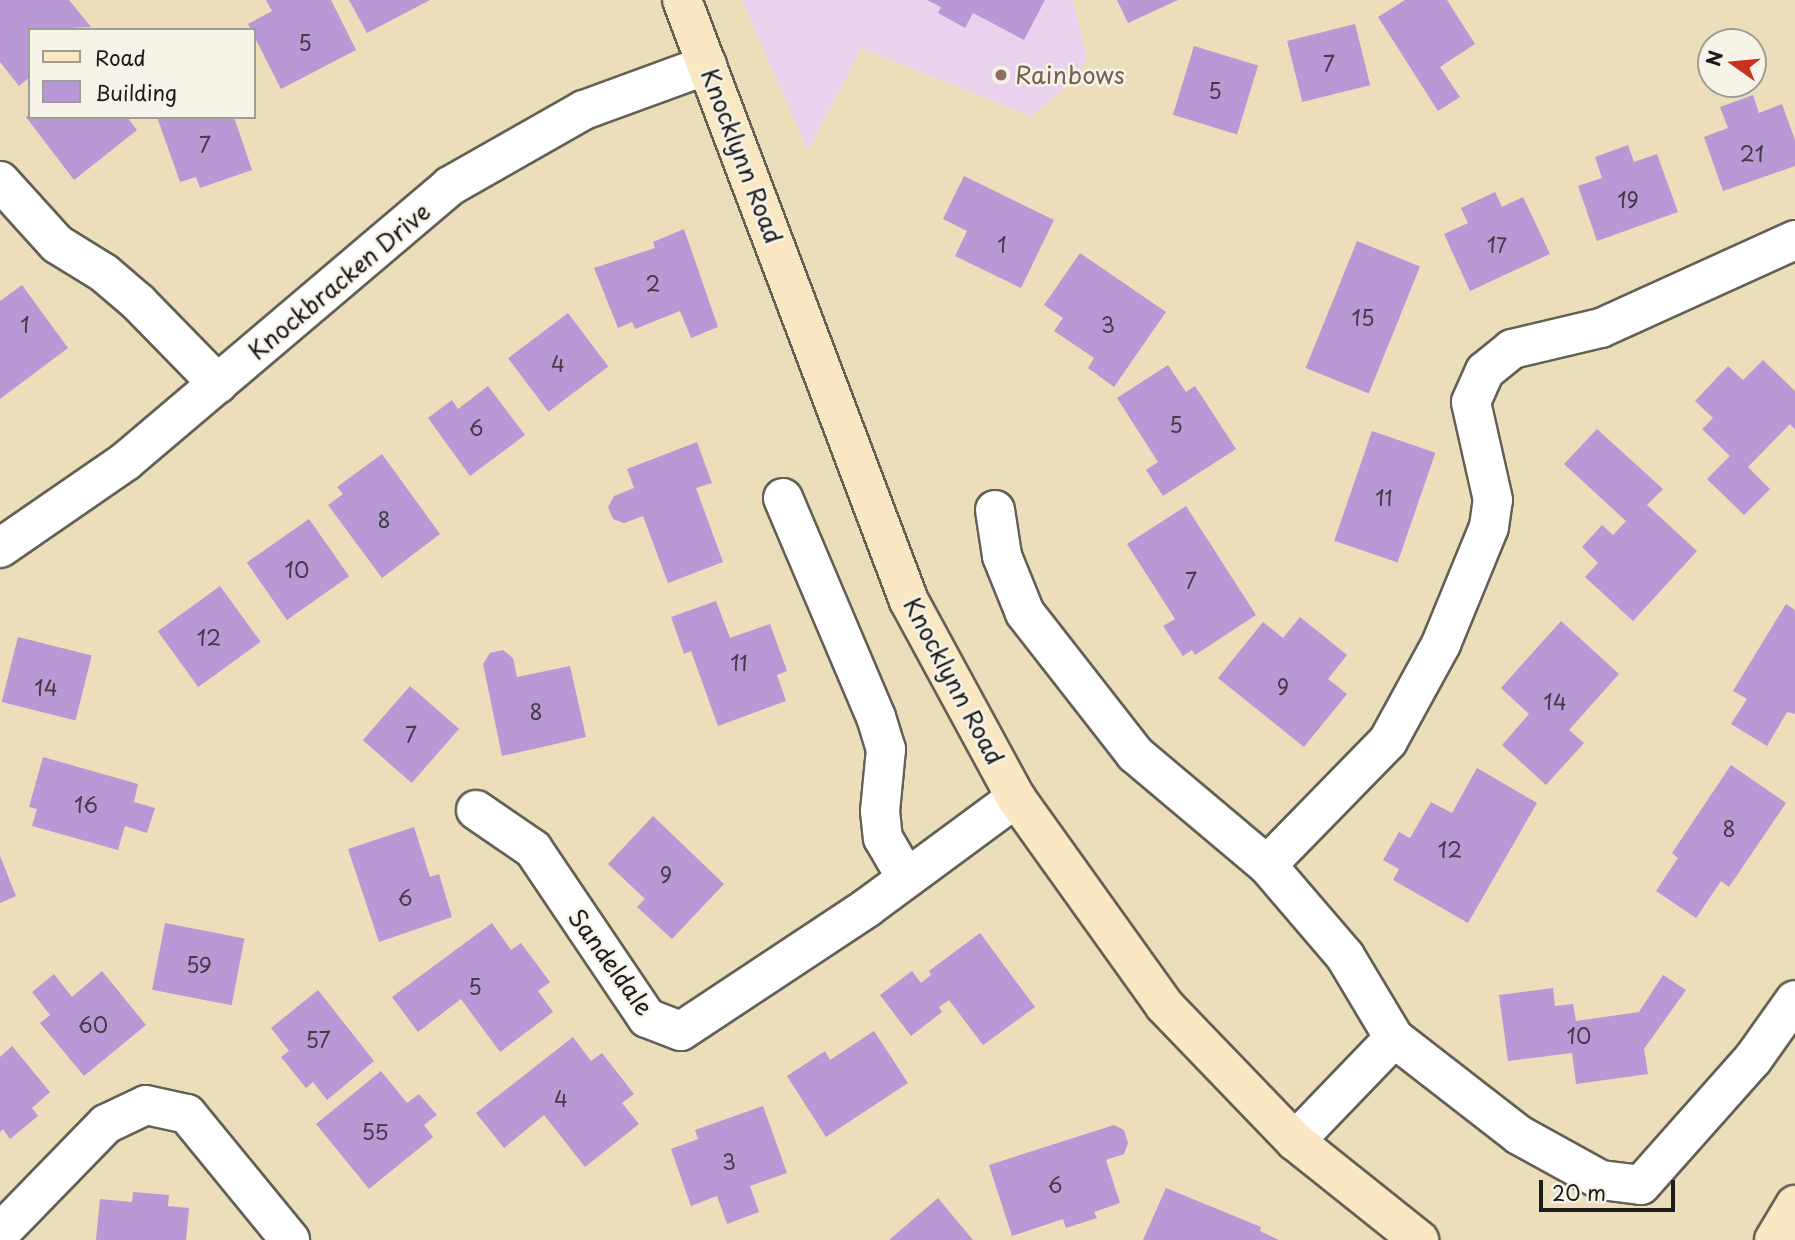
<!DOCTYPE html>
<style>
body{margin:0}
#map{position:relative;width:1795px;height:1240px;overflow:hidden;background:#ecdebb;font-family:"Playpen Sans",sans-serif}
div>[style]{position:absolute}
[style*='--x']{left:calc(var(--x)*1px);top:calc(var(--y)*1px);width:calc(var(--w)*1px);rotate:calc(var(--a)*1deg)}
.built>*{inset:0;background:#e9d2ee}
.building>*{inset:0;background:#b898d5;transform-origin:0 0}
.roads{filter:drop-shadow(2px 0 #656054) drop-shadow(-2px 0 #656054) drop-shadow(0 2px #656054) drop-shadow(0 -2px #656054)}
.street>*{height:38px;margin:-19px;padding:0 19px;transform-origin:19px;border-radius:19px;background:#fff}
.secondary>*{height:38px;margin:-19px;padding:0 19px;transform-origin:19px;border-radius:19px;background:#fae7c3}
.dots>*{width:19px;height:19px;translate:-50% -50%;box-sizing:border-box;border:4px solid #f7f3e8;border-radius:50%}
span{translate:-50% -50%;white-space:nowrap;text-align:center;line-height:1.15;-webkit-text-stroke:5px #f7f3e8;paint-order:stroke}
.number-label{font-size:21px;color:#433b4a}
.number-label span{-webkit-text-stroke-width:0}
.education-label{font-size:24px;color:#785e54}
.left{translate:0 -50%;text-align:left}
.street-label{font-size:24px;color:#1c1c1c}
.legend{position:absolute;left:28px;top:28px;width:228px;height:91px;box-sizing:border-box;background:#f7f3e8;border:2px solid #9f9d96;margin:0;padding:9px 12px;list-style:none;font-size:21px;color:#1c1c1c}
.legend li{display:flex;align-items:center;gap:14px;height:35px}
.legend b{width:35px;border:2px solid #9f9d96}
.north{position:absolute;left:1697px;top:28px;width:70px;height:70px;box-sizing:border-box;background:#f7f3e8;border:2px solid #9f9d96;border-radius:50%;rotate:285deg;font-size:19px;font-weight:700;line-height:28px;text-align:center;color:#1c1c1c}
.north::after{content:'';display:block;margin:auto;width:24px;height:32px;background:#c8321e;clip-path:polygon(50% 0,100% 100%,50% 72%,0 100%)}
.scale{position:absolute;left:1539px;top:1180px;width:136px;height:32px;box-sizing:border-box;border:4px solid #1c1c1c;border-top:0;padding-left:9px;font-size:21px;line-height:24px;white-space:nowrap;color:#1c1c1c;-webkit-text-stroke:5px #f7f3e8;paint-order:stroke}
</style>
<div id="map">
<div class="built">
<div style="clip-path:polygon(742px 0,1073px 0,1087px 59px,1062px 90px,1031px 116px,861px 48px,808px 151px)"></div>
</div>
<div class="building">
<div style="clip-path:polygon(0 0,69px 0,91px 27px,30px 30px,30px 77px,19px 86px,0 62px)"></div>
<div style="clip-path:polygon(266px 0,331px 0,356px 50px,281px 89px,248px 24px,272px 11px)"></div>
<div style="clip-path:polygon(349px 0,430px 0,367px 33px)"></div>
<div style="clip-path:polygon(927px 0,1045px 0,1024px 40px,973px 13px,965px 28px,938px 13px,941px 7px)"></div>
<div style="clip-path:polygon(1117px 0,1178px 0,1128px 23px)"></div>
<div style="clip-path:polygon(1405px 0,1447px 0,1475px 44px,1440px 67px,1460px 97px,1438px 111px,1378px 17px)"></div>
<div style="left:1355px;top:24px;width:63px;height:70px;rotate:76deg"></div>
<div style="left:1194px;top:46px;width:67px;height:72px;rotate:17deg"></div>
<div style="clip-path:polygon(1753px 95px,1759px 113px,1782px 104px,1795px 140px,1795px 166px,1723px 191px,1704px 137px,1728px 128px,1720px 107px)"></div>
<div style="clip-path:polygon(30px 114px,127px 117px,137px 130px,74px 180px,26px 117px)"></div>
<div style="clip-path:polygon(157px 117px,234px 117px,252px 170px,200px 188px,196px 177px,180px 182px)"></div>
<div style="clip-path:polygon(1628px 145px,1634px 162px,1657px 154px,1678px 212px,1597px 241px,1578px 186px,1602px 178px,1595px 157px)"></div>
<div style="clip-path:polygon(964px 176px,1054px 220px,1021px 288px,955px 256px,967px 231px,943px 219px)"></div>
<div style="clip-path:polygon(1495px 192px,1502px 207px,1523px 197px,1550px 254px,1470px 291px,1444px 234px,1468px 223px,1461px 208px)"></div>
<div style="clip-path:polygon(684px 229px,718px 327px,691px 338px,680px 311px,635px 329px,632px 322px,618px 328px,594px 268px,655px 248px,653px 242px)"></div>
<div style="left:1357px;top:241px;width:68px;height:137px;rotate:22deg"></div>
<div style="clip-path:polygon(1080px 253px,1166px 312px,1114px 387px,1088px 368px,1094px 358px,1054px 331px,1063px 318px,1044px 305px)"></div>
<div style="clip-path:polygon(22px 285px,68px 348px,0 399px,0 301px)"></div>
<div style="left:568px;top:313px;width:67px;height:75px;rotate:53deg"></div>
<div style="clip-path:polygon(1763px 360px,1795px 391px,1795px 429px,1790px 424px,1748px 467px,1770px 489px,1744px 515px,1707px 479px,1730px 456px,1702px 429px,1713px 418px,1695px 401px,1728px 366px,1743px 380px)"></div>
<div style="clip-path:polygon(1168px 365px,1186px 392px,1195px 386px,1236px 449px,1163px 496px,1146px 470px,1158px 462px,1117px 398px)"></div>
<div style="clip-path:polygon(488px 386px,525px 435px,470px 476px,428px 418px,452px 400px,458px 409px)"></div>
<div style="clip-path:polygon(1597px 429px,1663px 489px,1647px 505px,1697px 551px,1633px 621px,1585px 577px,1598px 563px,1582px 547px,1602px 525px,1613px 535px,1626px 521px,1564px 464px)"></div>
<div style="left:1372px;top:431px;width:67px;height:116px;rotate:19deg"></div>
<div style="clip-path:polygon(697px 442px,712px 483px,696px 488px,723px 562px,668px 583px,643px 516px,624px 523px,613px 519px,608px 507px,614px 496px,634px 488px,627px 469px)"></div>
<div style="clip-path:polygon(382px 454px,440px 534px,382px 578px,328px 505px,343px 494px,337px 487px)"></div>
<div style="clip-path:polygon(1186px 506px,1256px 615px,1195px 655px,1192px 650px,1183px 656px,1163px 626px,1175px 619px,1127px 544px)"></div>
<div style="left:309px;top:519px;width:70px;height:76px;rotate:55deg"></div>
<div style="left:220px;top:586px;width:69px;height:77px;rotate:54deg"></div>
<div style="clip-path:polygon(716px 601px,730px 638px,770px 624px,787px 671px,777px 675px,786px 701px,718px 726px,691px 651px,684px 654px,671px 617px)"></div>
<div style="clip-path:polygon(1786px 604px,1795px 610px,1795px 714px,1787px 712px,1767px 746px,1731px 724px,1747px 699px,1733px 691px)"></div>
<div style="clip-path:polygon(1300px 617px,1347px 655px,1328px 679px,1347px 694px,1304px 747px,1218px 678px,1263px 622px,1283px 638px)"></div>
<div style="clip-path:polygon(1561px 621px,1619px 674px,1569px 730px,1584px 743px,1546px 785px,1502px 745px,1529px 714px,1501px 688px)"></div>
<div style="left:18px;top:637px;width:76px;height:67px;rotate:14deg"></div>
<div style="clip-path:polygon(503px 650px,513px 658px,517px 677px,570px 666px,586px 737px,502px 756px,483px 664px,490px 653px)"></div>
<div style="left:410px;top:686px;width:65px;height:72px;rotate:41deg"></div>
<div style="clip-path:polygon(43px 757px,138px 784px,134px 802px,155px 808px,147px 833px,125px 826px,118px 850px,32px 826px,37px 809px,29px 807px)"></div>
<div style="clip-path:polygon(1731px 765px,1786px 803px,1729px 887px,1721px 881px,1696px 918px,1656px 891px,1678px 858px,1672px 853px)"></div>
<div style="clip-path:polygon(1477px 768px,1537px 803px,1468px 923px,1393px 880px,1399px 869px,1383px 860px,1399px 832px,1410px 838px,1431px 802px,1452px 813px)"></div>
<div style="clip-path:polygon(653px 816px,724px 884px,672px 939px,637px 907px,645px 899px,608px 864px)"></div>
<div style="clip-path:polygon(414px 827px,430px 877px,439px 874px,452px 917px,379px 942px,348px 849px)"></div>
<div style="clip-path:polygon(0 856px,16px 896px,0 903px)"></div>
<div style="left:165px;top:923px;width:81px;height:68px;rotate:11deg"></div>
<div style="clip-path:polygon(492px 923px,511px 950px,521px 943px,550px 982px,538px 991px,553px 1012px,500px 1052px,461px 999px,418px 1032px,392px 997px)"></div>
<div style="clip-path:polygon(980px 933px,1035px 1007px,983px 1045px,949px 1000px,939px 1007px,942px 1012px,911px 1036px,880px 995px,912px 971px,921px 983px,931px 975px,929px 971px)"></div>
<div style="clip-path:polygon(102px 971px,146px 1025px,84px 1076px,40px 1023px,50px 1015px,32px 992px,54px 974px,72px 997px)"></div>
<div style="clip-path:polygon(1663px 975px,1686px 990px,1644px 1049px,1648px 1074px,1576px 1084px,1572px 1053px,1508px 1061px,1499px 995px,1553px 988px,1555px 1006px,1573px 1004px,1576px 1021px,1639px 1012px)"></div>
<div style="clip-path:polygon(318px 990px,374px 1061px,327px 1100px,313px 1082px,306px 1088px,281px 1057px,289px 1051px,271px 1028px)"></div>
<div style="clip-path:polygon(874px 1031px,908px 1083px,826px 1137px,787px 1076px,825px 1051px,830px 1060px)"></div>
<div style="clip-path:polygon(573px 1037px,591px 1061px,602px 1053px,634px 1094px,622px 1103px,639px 1124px,585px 1167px,544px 1115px,504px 1148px,476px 1113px)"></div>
<div style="clip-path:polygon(12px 1046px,50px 1092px,32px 1108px,38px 1116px,10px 1139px,3px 1129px,0 1132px,0 1057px)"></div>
<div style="clip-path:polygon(381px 1071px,407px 1103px,419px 1094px,437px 1115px,424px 1125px,433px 1137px,369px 1189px,316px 1124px)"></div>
<div style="clip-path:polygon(763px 1106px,787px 1173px,750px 1186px,759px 1212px,727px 1224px,717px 1196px,691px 1206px,671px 1149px,698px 1139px,695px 1130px)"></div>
<div style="clip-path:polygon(1114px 1125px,1124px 1130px,1128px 1143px,1124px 1154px,1106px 1160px,1120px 1203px,1094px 1212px,1097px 1218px,1066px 1228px,1063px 1219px,1012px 1236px,989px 1165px)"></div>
<div style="clip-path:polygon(1166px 1188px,1261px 1227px,1260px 1231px,1279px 1240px,1143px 1240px)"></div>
<div style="clip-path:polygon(133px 1192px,169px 1195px,168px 1206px,189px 1208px,186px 1240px,96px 1240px,100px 1199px,132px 1202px)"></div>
<div style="clip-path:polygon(938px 1198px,973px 1240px,889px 1240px)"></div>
</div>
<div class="roads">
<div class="street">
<div style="--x:0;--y:181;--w:85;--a:47.9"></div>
<div style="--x:57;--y:244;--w:55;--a:31.7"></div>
<div style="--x:104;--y:273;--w:46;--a:40.6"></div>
<div style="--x:139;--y:303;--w:113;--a:45.7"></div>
<div style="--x:783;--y:498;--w:238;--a:67"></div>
<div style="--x:876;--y:717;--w:34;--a:73"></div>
<div style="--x:886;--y:749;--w:62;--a:95.5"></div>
<div style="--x:880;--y:811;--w:27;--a:84"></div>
<div style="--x:883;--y:838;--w:44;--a:59.9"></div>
<div style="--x:995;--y:510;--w:47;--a:81.3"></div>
<div style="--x:1002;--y:556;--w:61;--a:68"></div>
<div style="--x:1025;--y:613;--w:179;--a:52"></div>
<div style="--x:1135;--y:754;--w:172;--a:40.1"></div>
<div style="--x:1267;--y:865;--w:120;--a:49.4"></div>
<div style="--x:1345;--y:956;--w:96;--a:59.1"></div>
<div style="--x:0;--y:548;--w:153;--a:-34.6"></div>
<div style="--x:126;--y:461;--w:425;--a:-40.3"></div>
<div style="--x:450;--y:186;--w:154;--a:-29.6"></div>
<div style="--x:584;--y:110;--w:131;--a:-20.1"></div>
<div style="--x:476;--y:810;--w:69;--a:34.4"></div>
<div style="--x:533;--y:849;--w:204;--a:56"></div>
<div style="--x:647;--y:1018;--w:36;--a:21"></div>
<div style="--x:681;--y:1031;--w:224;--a:-33.5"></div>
<div style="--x:868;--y:907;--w:184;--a:-36.4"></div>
<div style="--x:1267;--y:865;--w:173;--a:-45.7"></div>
<div style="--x:1388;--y:741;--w:111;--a:-61.3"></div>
<div style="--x:1441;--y:644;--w:126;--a:-67.7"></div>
<div style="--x:1489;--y:527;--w:27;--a:-82"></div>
<div style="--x:1493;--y:500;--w:100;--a:-102.7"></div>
<div style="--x:1471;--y:402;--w:34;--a:-66"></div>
<div style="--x:1485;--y:371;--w:35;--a:-39"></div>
<div style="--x:1512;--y:349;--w:91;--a:-13.3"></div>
<div style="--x:1601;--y:328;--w:213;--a:-24.4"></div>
<div style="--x:1295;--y:1141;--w:143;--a:-46.1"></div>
<div style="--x:1394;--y:1038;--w:158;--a:37.8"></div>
<div style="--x:1519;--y:1135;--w:94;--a:28.8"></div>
<div style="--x:1601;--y:1180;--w:40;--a:7.1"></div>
<div style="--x:1641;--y:1185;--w:169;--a:-48.4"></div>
<div style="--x:1753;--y:1059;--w:72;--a:-54.6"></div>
<div style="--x:0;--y:1233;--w:152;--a:-45.8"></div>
<div style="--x:106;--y:1124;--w:44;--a:-25.4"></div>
<div style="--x:146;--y:1105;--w:42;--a:12.4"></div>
<div style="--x:187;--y:1114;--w:163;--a:50.7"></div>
</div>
<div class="secondary">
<div style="--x:682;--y:0;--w:642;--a:69.31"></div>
<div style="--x:909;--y:601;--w:224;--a:61.5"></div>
<div style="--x:1016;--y:798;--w:254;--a:54.4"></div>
<div style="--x:1164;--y:1005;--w:189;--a:46.1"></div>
<div style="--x:1295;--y:1141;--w:159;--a:38.6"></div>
<div style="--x:1774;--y:1240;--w:41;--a:-59"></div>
</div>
</div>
<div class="dots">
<div style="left:1001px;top:75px;background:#8d6e63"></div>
</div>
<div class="number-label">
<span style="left:305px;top:42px">5</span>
<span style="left:1329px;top:63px">7</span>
<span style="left:1215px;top:90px">5</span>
<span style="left:205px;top:144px">7</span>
<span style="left:1752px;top:153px">21</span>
<span style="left:1628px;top:199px">19</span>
<span style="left:1002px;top:244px">1</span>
<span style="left:1497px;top:244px">17</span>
<span style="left:653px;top:283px">2</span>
<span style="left:1363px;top:317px">15</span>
<span style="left:25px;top:324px">1</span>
<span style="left:1108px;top:324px">3</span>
<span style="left:558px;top:363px">4</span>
<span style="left:1176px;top:424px">5</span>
<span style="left:476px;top:427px">6</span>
<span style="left:1384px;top:497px">11</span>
<span style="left:384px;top:519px">8</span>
<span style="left:297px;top:569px">10</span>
<span style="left:1191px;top:580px">7</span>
<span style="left:209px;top:637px">12</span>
<span style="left:739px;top:662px">11</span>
<span style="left:1283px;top:686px">9</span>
<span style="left:46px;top:687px">14</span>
<span style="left:1555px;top:701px">14</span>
<span style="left:536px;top:711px">8</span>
<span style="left:411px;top:734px">7</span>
<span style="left:86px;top:804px">16</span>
<span style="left:1729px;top:828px">8</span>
<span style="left:1450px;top:849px">12</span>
<span style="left:666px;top:874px">9</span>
<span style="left:405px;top:897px">6</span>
<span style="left:199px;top:964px">59</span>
<span style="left:475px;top:986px">5</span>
<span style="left:93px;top:1024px">60</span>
<span style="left:1579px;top:1035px">10</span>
<span style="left:318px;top:1039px">57</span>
<span style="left:561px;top:1098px">4</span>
<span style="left:375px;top:1131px">55</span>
<span style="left:729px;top:1161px">3</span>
<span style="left:1055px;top:1184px">6</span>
</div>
<div class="education-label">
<span class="left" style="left:1015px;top:75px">Rainbows</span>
</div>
<div class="street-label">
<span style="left:742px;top:156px;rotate:69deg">Knocklynn Road</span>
<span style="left:339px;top:281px;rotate:-40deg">Knockbracken Drive</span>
<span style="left:954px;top:681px;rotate:62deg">Knocklynn Road</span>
<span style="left:611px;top:962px;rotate:54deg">Sandeldale</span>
</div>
<ul class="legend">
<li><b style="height:9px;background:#fae7c3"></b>Road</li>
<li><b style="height:19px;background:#b898d5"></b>Building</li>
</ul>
<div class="north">N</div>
<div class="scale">20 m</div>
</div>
